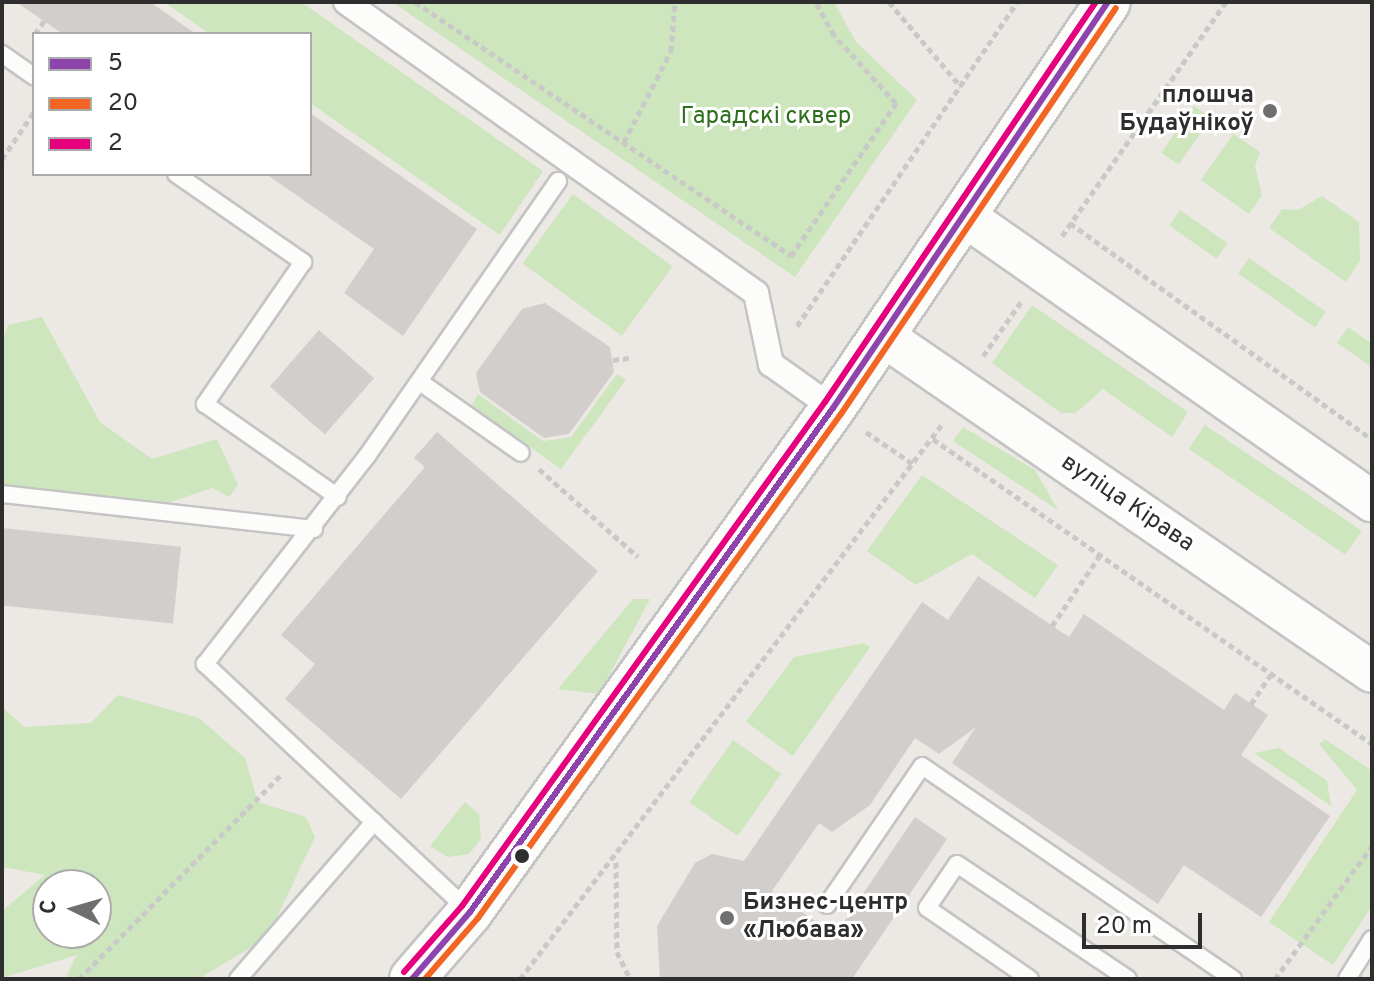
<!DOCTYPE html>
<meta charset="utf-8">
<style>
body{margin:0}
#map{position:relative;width:1374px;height:981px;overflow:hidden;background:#ece8e4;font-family:Overpass,sans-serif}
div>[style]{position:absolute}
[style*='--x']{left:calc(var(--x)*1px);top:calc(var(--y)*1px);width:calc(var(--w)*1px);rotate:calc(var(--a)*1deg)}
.green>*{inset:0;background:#cee6be;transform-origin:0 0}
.building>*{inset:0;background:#d1cecb;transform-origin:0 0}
.path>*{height:5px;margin-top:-2.5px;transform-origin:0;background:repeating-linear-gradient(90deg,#c9c9c8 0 6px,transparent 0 10px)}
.roads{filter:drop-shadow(2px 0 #c5c4c5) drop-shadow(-2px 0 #c5c4c5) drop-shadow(0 2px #c5c4c5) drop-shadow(0 -2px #c5c4c5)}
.service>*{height:16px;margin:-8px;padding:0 8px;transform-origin:8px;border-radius:8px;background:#fcfcfb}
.pedestrian>*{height:24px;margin:-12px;padding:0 12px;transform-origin:12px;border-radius:12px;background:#fcfcfb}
.tertiary>*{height:40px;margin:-20px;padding:0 20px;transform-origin:20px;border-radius:20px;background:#fcfcfb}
.secondary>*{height:44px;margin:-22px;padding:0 22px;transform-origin:22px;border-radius:22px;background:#fcfcfb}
.bus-1>*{height:6px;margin:-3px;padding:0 3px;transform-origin:3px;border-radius:3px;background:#8e44ad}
.bus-2>*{height:6px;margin:-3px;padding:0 3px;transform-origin:3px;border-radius:3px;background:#f26522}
.bus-3>*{height:6px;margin:-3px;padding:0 3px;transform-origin:3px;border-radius:3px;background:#e5007d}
.dots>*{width:22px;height:22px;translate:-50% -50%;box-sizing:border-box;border:4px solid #fff;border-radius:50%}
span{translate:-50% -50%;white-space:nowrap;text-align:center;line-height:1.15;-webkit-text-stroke:6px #fff;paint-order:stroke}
.poi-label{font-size:24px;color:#2e2e2e;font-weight:700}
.right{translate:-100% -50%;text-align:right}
.left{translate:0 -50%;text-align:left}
.park-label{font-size:24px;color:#2c6e1b}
.street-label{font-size:24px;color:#2e2e2e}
.frame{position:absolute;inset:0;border:4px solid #2e2e2e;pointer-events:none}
.legend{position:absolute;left:32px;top:32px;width:280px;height:144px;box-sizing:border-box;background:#fff;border:2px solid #ababab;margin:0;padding:10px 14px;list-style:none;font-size:24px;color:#2e2e2e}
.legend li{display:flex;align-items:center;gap:16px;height:40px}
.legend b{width:40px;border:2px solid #ababab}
.north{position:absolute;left:32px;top:869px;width:80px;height:80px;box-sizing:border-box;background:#fff;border:2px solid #ababab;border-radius:50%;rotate:275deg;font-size:22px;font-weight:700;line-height:32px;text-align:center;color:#2e2e2e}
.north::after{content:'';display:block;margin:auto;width:28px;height:36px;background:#706f6e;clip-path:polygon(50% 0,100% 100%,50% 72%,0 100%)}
.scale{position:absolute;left:1082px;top:913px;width:120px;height:36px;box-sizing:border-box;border:4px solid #2e2e2e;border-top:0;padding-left:10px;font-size:24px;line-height:28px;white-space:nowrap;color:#2e2e2e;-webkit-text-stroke:6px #fff;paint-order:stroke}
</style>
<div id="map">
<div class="green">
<div style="clip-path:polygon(164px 2px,301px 2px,543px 171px,500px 235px,310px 103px,310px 34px,210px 34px)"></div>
<div style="clip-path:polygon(392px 2px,834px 2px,856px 42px,917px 100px,795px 277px)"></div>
<div style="left:1194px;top:106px;width:21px;height:57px;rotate:35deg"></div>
<div style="clip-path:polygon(1233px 134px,1260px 152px,1255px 166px,1262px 195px,1249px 214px,1201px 180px)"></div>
<div style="left:573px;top:194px;width:123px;height:86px;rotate:36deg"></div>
<div style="clip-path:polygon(1322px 196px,1359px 222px,1360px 261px,1346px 282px,1269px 228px,1282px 209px,1298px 210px)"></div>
<div style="left:1180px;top:210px;width:58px;height:19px;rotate:35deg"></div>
<div style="left:1249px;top:258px;width:94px;height:19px;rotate:35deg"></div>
<div style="clip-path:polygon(1032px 305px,1188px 412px,1172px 437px,1103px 389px,1076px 413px,1061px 413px,992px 363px)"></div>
<div style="clip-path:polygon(42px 317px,100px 422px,152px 459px,217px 439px,238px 485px,229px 497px,212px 488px,121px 519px,42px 490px,2px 486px,2px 344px,8px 325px)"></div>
<div style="clip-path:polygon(1348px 327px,1372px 344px,1372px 367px,1337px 343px)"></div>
<div style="clip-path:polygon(617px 374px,626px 380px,561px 469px,472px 405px,478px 394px,543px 441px,571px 437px)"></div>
<div style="left:1205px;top:425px;width:189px;height:29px;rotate:34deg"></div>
<div style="clip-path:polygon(963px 427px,1035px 470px,1058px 510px,953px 441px)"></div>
<div style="clip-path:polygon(922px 475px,1058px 565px,1035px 598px,972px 554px,916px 585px,867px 551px)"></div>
<div style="clip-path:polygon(633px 599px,650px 599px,599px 694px,558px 689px)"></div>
<div style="clip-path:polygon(864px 643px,870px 647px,793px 756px,746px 722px,794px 657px)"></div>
<div style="clip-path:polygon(evenodd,118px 695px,199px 718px,245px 758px,258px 802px,306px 817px,315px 837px,267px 938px,198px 979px,65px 979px,77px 955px,2px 978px,2px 911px,45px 875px,2px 867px,2px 707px,24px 727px,91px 723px,118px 695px,48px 885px,96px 885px,96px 933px,48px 933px,48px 885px)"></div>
<div style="clip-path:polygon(1325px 739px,1372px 771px,1372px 906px,1333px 965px,1269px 922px,1357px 790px,1319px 744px)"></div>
<div style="left:733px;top:740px;width:59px;height:76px;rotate:35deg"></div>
<div style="clip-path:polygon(1279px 748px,1327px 781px,1331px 806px,1254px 753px)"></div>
<div style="clip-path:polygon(465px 802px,479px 814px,481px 839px,469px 854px,448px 857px,430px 846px)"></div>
</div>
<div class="building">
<div style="clip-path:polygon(16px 2px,150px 2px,196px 34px,63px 34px)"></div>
<div style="clip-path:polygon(310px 113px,477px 229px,403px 336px,344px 293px,374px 249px,266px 174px,310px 174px)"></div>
<div style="clip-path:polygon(545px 303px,610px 347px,614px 372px,569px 434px,544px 438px,480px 392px,476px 373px,522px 309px)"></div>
<div style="left:319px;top:330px;width:73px;height:75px;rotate:41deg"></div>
<div style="clip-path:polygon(437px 432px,598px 571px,401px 799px,285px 699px,315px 664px,281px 635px,425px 467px,414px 458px)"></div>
<div style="left:2px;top:528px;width:180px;height:77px;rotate:6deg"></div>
<div style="clip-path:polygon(978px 576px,1069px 637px,1084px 614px,1224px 710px,1235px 693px,1268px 715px,1241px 755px,1330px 816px,1261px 917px,1184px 865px,1158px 904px,952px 763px,976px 727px,939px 754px,915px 738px,870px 805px,832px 832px,819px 823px,772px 891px,835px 935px,915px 817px,947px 839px,852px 979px,660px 979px,657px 926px,695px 863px,712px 854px,744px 861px,922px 602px,948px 620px)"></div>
</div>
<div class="path">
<div style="--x:415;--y:2;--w:454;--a:34"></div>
<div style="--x:791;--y:256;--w:186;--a:-55.5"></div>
<div style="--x:896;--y:103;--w:92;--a:-132.4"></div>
<div style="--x:834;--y:35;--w:38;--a:-119"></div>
<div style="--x:889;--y:2;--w:111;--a:49.7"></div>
<div style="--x:35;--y:34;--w:16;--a:-55"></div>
<div style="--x:624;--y:142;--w:102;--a:-62.7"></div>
<div style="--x:671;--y:51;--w:49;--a:-85.3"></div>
<div style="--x:2;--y:159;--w:57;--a:-55.8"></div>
<div style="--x:1070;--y:223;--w:371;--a:35.6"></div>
<div style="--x:1062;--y:236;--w:286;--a:-55"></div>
<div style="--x:797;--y:326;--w:392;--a:-55.8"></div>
<div style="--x:983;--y:356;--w:66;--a:-54.9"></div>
<div style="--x:613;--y:360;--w:16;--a:-7"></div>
<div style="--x:866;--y:432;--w:57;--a:34.2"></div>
<div style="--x:933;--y:439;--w:535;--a:34.79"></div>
<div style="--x:539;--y:469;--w:132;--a:41.6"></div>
<div style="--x:1052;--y:626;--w:86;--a:-55.9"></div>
<div style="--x:1251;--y:704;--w:36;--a:-56"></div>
<div style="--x:616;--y:862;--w:90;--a:89.4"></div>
<div style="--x:617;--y:952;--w:30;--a:64"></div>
<div style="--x:79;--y:979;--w:287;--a:-45.3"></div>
<div style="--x:520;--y:979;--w:699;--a:-52.74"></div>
<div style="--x:1275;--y:979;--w:165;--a:-53.9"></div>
</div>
<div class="roads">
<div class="service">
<div style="--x:2;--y:54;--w:39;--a:35"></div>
<div style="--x:176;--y:174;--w:155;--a:34.7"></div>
<div style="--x:303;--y:262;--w:173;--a:124.6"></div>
<div style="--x:205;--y:404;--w:162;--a:35"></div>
<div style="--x:420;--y:382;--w:123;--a:35.1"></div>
<div style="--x:2;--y:494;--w:314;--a:6.4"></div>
<div style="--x:827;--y:905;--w:168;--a:-55.6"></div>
<div style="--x:922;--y:766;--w:377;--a:34.4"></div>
<div style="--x:469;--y:911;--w:362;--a:-136.9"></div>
<div style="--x:205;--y:664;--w:264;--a:-52.1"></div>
<div style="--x:367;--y:456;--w:335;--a:-55.2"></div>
<div style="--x:238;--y:979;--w:208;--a:-49.1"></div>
<div style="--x:1030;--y:979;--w:125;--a:-145.4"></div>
<div style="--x:927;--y:908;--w:53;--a:-55.7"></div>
<div style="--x:957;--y:864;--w:206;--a:33.9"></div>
<div style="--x:1347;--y:979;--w:47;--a:-58"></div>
</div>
<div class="pedestrian">
<div style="--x:346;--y:2;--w:503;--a:35.37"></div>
<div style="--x:756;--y:293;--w:73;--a:78.1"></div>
<div style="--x:771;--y:364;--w:76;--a:35.4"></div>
</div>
<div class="tertiary">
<div style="--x:963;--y:215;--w:499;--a:35"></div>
<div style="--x:883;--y:336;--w:593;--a:34.49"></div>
</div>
<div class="secondary">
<div style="--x:412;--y:979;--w:89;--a:-49.1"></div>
<div style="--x:470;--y:912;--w:621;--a:-54.24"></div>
<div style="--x:833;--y:408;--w:490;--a:-55.9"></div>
</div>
</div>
<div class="bus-1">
<div style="--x:412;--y:979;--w:89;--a:-49.1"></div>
<div style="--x:470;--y:912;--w:621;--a:-54.24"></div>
<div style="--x:833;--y:408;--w:490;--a:-55.9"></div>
</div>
<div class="bus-2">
<div style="--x:425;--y:979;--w:81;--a:-49"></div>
<div style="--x:478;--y:918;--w:621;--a:-54.24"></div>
<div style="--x:841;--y:414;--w:490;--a:-55.9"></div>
</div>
<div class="bus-3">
<div style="--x:404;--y:972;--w:88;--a:-48.7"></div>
<div style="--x:462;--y:906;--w:621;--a:-54.24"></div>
<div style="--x:825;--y:402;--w:483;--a:-55.9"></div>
</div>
<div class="dots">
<div style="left:1270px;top:111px;background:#706f6e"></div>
<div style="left:522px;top:856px;background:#2e2e2e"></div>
<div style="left:727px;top:918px;background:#706f6e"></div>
</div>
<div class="poi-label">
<span class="right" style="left:1254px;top:111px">плошча<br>Будаўнікоў</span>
<span class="left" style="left:743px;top:918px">Бизнес-центр<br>«Любава»</span>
</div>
<div class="park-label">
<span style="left:766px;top:118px">Гарадскі сквер</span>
</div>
<div class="street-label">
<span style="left:1127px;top:504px;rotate:34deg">вуліца Кірава</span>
</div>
<div class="frame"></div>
<ul class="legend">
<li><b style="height:10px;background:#8e44ad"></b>5</li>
<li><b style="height:10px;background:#f26522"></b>20</li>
<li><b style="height:10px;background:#e5007d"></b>2</li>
</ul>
<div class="north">С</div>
<div class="scale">20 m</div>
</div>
